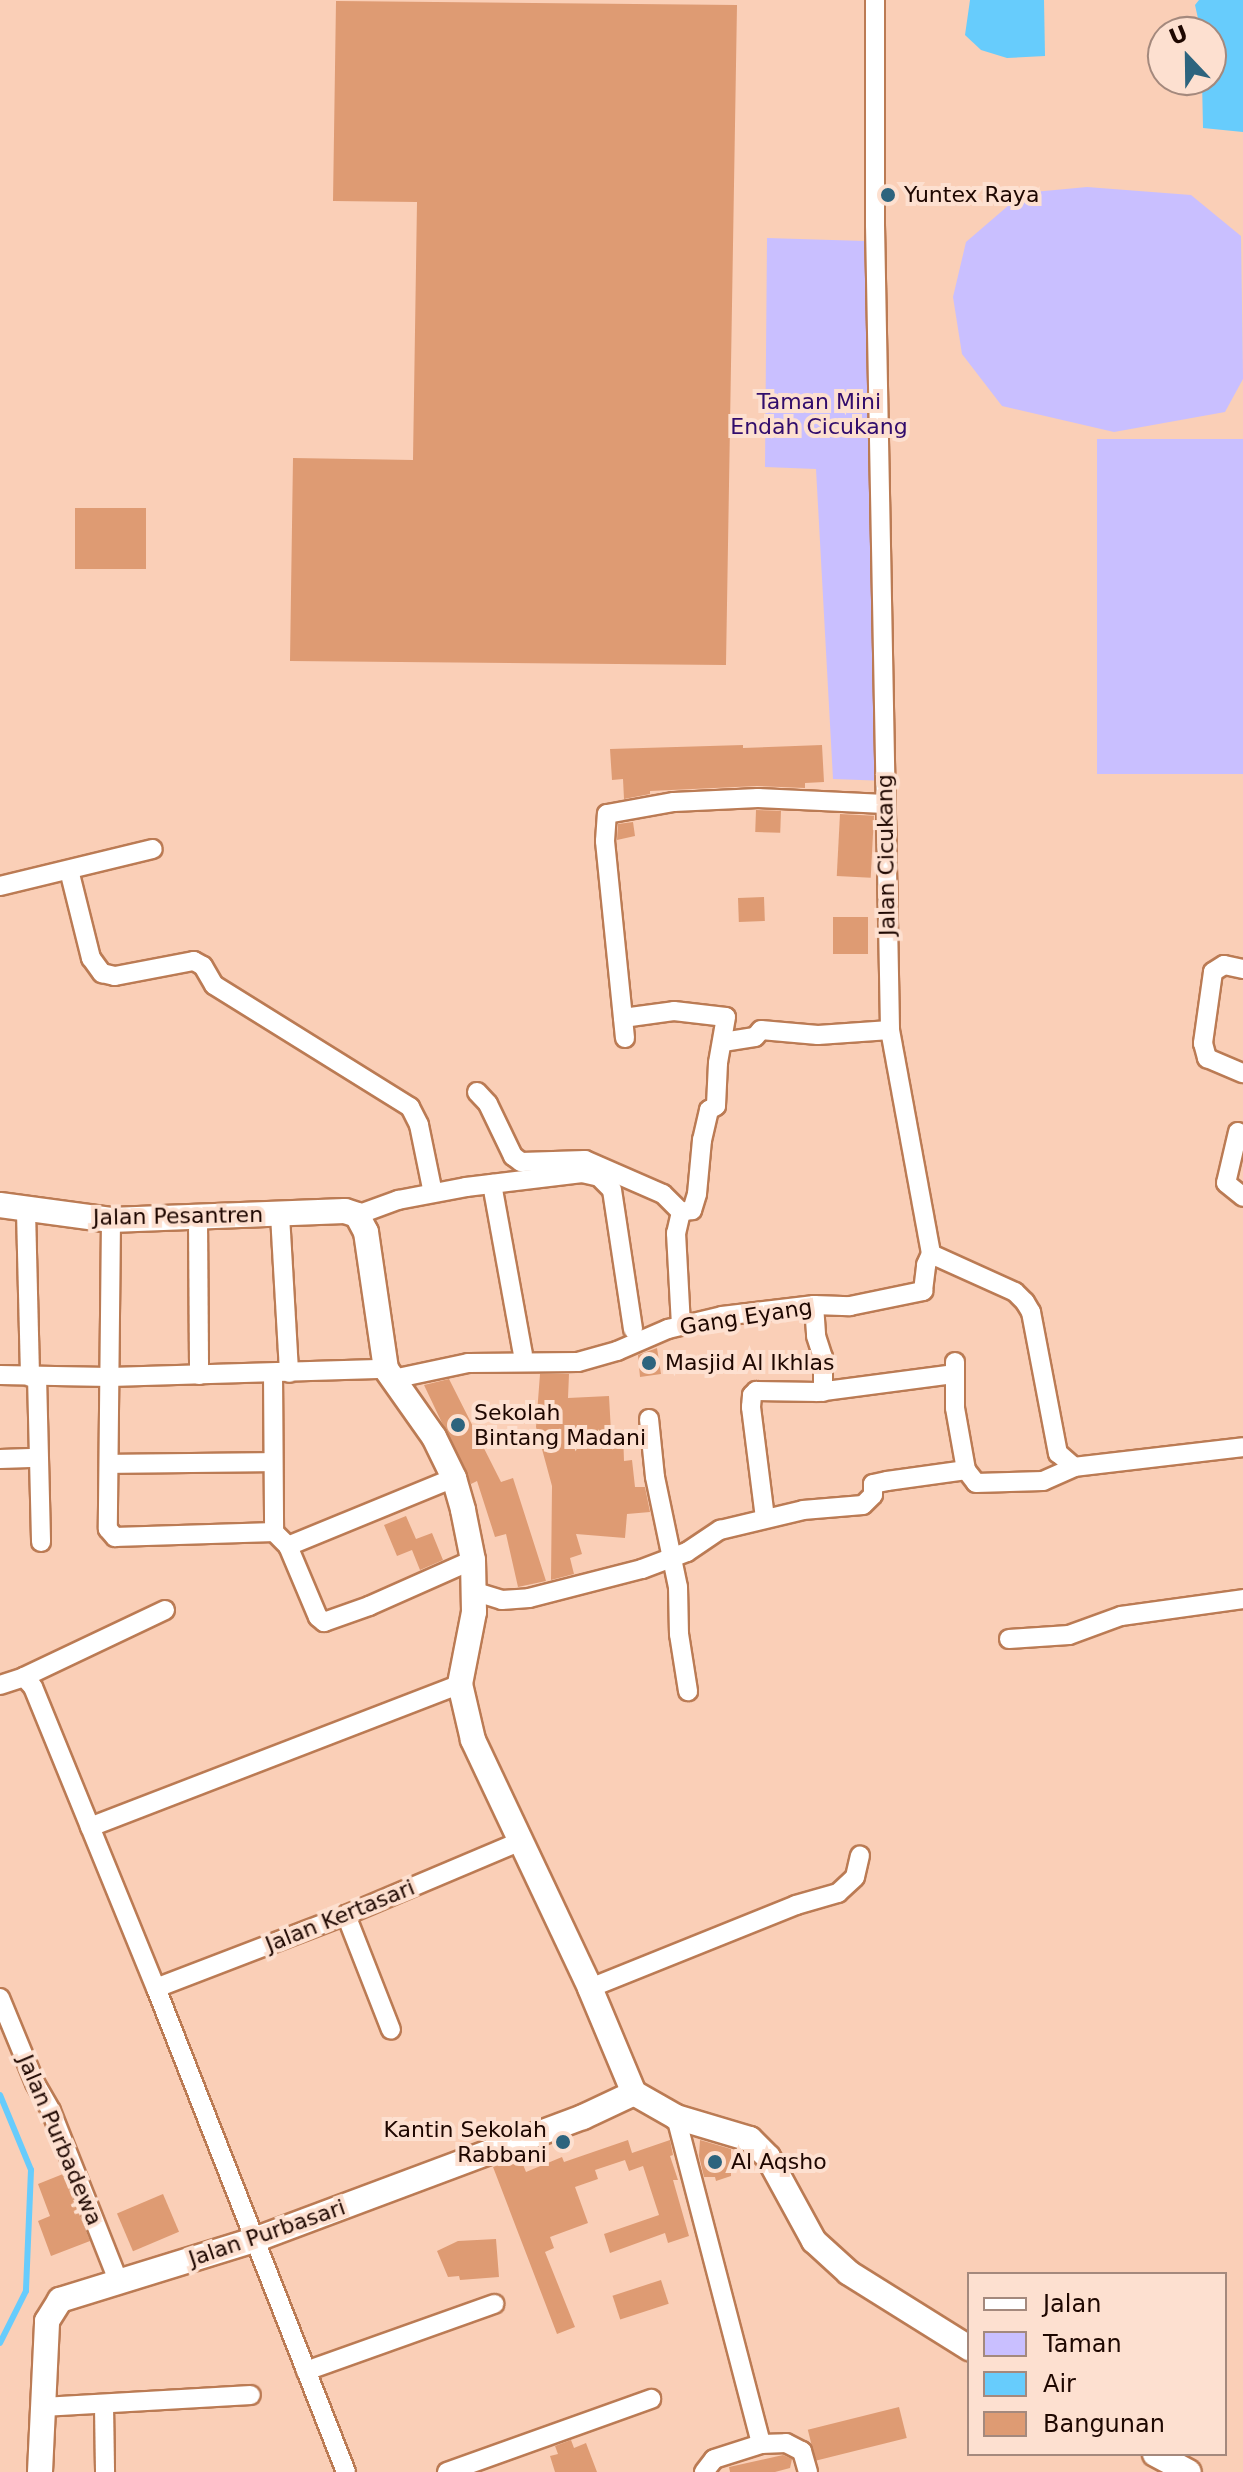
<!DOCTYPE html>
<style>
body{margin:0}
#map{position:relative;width:1243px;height:2472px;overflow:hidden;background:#facfb7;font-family:"DejaVu Sans",sans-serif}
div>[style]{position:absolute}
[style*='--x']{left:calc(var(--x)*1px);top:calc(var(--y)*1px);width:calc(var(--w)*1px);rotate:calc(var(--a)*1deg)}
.green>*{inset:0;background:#c9bfff;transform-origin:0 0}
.water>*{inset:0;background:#67ccfc}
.stream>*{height:6px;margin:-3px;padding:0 3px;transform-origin:3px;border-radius:3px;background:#67ccfc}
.building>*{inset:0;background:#de9b73;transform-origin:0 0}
.roads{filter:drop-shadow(2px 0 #bb7b54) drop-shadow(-2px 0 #bb7b54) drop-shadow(0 2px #bb7b54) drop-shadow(0 -2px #bb7b54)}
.street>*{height:18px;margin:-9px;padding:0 9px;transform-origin:9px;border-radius:9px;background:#fff}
.secondary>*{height:24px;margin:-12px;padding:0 12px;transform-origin:12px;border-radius:12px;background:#fff}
.dots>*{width:22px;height:22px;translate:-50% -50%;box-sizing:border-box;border:4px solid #fde0d0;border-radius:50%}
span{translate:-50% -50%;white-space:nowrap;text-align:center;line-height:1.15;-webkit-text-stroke:8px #fde0d0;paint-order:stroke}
.poi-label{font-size:22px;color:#1e0700}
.left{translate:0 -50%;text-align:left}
.right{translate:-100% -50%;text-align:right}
.park-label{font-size:22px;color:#310c6c}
.street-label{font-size:22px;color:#1e0700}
.legend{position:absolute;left:967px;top:2272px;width:260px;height:184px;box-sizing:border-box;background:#fde0d0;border:2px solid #a4897d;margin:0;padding:10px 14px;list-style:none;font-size:24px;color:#1e0700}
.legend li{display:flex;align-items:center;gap:16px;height:40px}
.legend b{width:40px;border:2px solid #a4897d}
.north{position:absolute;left:1147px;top:16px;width:80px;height:80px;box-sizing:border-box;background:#fde0d0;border:2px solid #a4897d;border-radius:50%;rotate:338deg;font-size:22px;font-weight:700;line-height:32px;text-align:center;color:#1e0700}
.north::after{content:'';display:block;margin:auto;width:28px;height:36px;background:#2d647e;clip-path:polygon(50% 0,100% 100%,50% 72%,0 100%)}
</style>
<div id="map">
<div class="green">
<div style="clip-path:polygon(1087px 187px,1191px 195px,1241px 236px,1243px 379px,1225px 412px,1114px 432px,1002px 406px,962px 354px,953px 297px,966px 242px,1023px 193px)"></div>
<div style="clip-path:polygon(767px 238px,865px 241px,888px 781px,833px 779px,816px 469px,765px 467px)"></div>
<div style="left:1243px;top:439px;width:335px;height:146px;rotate:90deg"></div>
</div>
<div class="water">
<div style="clip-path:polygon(970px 0,1044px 0,1045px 56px,1007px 58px,981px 50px,965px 35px)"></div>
<div style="clip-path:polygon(1199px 0,1243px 0,1243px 132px,1203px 128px,1202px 80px,1211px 80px,1211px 32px,1201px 32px,1195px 5px)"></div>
</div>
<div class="stream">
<div style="--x:0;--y:2095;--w:81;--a:67.5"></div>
<div style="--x:31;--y:2170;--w:121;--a:92.4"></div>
<div style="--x:26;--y:2291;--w:58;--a:116.6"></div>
</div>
<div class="building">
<div style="clip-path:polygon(336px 1px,737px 5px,726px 665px,290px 661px,293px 458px,413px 460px,417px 202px,333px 201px)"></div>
<div style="left:75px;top:508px;width:71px;height:61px"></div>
<div style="clip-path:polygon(743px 745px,743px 748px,822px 745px,824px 782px,805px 783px,805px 788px,757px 786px,650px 791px,650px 794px,624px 799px,623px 779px,612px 780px,610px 749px)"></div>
<div style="left:756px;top:810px;width:25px;height:22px;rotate:2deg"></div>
<div style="left:840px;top:814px;width:34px;height:62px;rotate:3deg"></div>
<div style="clip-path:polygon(633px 822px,635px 836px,617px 840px,618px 824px)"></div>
<div style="left:764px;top:897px;width:24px;height:26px;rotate:88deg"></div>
<div style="left:868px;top:917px;width:37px;height:35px;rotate:90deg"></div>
<div style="clip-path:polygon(657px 1348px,661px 1374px,640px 1377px,638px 1355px)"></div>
<div style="clip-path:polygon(540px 1374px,569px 1374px,568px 1398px,609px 1396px,611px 1432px,623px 1431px,624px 1461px,632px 1460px,635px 1487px,645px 1487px,650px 1512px,627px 1514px,625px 1538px,576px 1534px,582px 1554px,570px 1558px,574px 1574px,551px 1580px,552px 1486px,536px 1427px)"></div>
<div style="clip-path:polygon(449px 1379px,501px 1482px,513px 1478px,546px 1581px,518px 1587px,506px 1534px,495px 1537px,477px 1481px,471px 1484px,424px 1385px)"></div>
<div style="clip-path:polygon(406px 1516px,416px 1539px,432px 1533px,443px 1560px,420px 1570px,412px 1550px,397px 1556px,384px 1525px)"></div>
<div style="clip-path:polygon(628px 2140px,632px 2153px,670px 2140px,673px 2155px,670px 2156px,678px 2180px,673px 2180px,689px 2236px,668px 2243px,665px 2233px,610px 2253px,604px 2234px,659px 2215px,643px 2166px,629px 2171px,625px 2160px,595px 2170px,598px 2179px,575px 2187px,588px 2223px,550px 2237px,554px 2248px,545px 2252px,575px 2327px,557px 2334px,493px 2167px,520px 2157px,526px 2172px,562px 2157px,564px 2162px)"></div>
<div style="clip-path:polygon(700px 2140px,731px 2149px,731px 2176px,716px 2181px,715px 2177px,704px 2177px,699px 2156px)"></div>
<div style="clip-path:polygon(63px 2174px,90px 2241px,51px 2256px,38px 2221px,50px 2216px,38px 2184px)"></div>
<div style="left:163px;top:2194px;width:41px;height:50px;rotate:67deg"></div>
<div style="clip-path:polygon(496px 2239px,499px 2277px,460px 2280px,459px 2276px,448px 2277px,437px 2251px,458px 2241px)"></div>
<div style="left:661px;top:2280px;width:25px;height:51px;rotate:72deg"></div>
<div style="left:899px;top:2407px;width:32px;height:94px;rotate:76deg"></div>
<div style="clip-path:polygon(571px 2440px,574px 2448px,586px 2443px,597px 2472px,555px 2472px,550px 2456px,558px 2454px,555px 2446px)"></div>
<div style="clip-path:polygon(783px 2455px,792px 2459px,790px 2468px,775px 2472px,730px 2472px,729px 2467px)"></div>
</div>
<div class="roads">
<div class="street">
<div style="--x:875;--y:0;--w:225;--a:90"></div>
<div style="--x:875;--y:225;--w:805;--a:88.93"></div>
<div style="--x:890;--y:1030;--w:228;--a:79.6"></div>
<div style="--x:931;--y:1254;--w:92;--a:24.3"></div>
<div style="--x:1015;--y:1292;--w:14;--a:45"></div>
<div style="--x:1025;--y:1302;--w:12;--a:59"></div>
<div style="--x:1031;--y:1312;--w:144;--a:79.2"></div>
<div style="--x:1058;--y:1453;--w:21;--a:41"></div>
<div style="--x:1074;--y:1467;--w:170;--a:-6.7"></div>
<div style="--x:69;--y:870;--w:91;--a:76"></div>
<div style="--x:91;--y:958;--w:19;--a:54"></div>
<div style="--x:102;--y:973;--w:13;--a:13"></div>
<div style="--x:115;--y:976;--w:80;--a:-10.8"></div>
<div style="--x:194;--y:961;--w:10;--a:29"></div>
<div style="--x:203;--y:966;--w:22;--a:60"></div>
<div style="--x:214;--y:985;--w:231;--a:31.9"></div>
<div style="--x:410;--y:1107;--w:20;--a:63"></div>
<div style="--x:419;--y:1125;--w:69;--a:78.4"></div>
<div style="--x:0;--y:886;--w:157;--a:-13.6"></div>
<div style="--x:1243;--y:969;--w:19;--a:-168"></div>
<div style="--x:1224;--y:965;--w:13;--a:148"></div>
<div style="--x:1213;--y:972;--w:72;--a:98"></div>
<div style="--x:1203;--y:1043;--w:16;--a:75"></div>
<div style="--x:1207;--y:1058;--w:39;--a:23"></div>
<div style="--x:623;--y:1018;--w:51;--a:-7.8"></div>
<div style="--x:674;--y:1011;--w:52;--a:6.6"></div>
<div style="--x:726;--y:1017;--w:47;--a:99.9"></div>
<div style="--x:718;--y:1063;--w:43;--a:92.7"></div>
<div style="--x:716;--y:1106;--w:8;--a:150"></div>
<div style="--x:709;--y:1110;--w:31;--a:103"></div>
<div style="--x:702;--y:1140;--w:54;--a:95.3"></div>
<div style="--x:697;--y:1194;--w:17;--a:107"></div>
<div style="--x:692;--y:1210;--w:11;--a:170"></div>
<div style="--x:681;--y:1212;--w:22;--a:103"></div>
<div style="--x:676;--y:1233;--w:92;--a:86.9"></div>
<div style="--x:625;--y:1038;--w:198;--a:-95.8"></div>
<div style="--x:605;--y:841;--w:27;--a:-86"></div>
<div style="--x:607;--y:814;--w:68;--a:-10.2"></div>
<div style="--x:674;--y:802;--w:84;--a:-2.7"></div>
<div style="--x:758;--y:798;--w:127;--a:2.7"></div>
<div style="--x:723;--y:1042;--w:32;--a:-9"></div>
<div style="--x:755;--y:1037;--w:9;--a:-49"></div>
<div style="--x:761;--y:1030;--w:57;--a:5"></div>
<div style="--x:818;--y:1035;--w:72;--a:-4"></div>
<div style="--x:477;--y:1092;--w:16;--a:47"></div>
<div style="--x:488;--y:1104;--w:58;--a:64.3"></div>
<div style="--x:513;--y:1156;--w:10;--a:37"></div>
<div style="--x:521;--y:1162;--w:64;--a:-1.8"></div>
<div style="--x:585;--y:1160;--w:85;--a:23.6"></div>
<div style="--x:663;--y:1194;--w:25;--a:45"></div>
<div style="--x:1238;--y:1132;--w:52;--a:103.2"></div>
<div style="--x:1226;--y:1183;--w:22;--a:39"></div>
<div style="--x:492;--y:1184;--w:173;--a:79.7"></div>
<div style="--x:26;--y:1211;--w:166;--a:88.6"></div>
<div style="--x:280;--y:1215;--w:158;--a:86.7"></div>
<div style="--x:357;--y:1215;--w:44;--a:-20.1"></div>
<div style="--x:398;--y:1200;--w:69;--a:-10.8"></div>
<div style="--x:466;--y:1187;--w:117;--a:-6.9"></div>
<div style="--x:582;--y:1173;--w:17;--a:13"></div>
<div style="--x:599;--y:1177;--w:18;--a:45"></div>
<div style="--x:612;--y:1190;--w:141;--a:81.4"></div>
<div style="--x:198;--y:1219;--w:156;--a:89.6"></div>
<div style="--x:111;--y:1220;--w:309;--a:90.6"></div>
<div style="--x:108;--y:1529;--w:11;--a:49"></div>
<div style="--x:115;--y:1537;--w:159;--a:-1.8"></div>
<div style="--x:814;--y:1305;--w:31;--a:86"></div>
<div style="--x:816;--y:1336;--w:22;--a:72"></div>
<div style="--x:823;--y:1357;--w:35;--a:90"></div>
<div style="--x:955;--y:1362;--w:46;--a:90"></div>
<div style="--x:955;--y:1408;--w:63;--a:79.9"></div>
<div style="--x:273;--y:1373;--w:159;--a:89.6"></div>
<div style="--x:274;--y:1532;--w:20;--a:45"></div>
<div style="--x:288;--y:1546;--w:77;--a:67.1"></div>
<div style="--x:318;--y:1617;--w:8;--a:40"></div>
<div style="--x:324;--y:1622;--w:48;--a:-19.6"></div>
<div style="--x:369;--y:1606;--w:114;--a:-23.9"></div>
<div style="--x:0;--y:1375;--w:110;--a:1"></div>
<div style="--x:110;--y:1377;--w:276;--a:-1.7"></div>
<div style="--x:37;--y:1376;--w:166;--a:88.6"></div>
<div style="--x:393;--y:1379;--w:77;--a:-12"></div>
<div style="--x:468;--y:1363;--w:110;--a:-0.5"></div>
<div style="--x:578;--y:1362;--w:41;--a:-15.8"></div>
<div style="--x:617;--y:1351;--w:56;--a:-23.3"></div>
<div style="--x:668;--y:1329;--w:56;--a:-13.5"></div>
<div style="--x:722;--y:1316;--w:93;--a:-6.8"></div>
<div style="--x:814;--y:1305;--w:36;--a:2"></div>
<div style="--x:850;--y:1306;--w:75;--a:-11.6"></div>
<div style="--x:923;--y:1291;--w:26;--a:-83"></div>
<div style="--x:926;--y:1265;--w:12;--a:-66"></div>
<div style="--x:649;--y:1419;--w:58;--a:84.1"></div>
<div style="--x:655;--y:1477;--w:112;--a:78.2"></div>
<div style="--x:678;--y:1587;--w:47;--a:88.8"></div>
<div style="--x:679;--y:1634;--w:58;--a:81"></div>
<div style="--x:0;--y:1459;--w:38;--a:-2"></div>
<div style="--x:109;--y:1464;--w:164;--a:-0.7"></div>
<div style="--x:765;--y:1518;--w:112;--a:-97.2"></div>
<div style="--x:751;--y:1407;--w:12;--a:-85"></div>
<div style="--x:752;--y:1395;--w:6;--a:-45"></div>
<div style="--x:756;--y:1391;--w:62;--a:0.9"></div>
<div style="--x:818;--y:1392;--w:137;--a:-7.5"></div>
<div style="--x:288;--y:1546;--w:179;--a:-22.3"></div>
<div style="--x:473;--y:1591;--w:30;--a:17"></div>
<div style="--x:502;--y:1600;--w:27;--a:-4"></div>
<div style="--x:529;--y:1598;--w:117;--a:-14.4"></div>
<div style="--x:642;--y:1569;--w:48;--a:-20.7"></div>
<div style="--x:687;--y:1552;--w:40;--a:-34"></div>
<div style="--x:720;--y:1530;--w:85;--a:-13.5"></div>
<div style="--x:803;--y:1510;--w:60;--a:-4.8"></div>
<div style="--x:863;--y:1505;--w:14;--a:-45"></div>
<div style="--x:873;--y:1495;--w:11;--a:-90"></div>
<div style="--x:873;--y:1484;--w:14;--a:-12"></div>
<div style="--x:887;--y:1481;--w:80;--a:-7.9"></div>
<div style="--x:966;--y:1470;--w:16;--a:52"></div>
<div style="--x:976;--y:1483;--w:67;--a:-1.7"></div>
<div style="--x:1043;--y:1481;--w:34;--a:-24"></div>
<div style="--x:1009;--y:1639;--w:60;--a:-3.8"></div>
<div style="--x:1069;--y:1635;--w:55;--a:-20.1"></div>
<div style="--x:1121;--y:1616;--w:123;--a:-7.9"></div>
<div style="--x:24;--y:1677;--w:156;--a:-25.4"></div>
<div style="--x:0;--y:1685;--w:25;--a:-18"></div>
<div style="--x:24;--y:1677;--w:13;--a:48"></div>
<div style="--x:33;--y:1687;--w:325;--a:67.8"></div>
<div style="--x:156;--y:1988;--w:520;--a:68.57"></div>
<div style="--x:90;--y:1827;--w:397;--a:-21.1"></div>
<div style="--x:346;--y:1915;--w:123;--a:68.6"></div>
<div style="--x:156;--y:1988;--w:204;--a:-21"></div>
<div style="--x:346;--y:1915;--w:190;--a:-22.9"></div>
<div style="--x:590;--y:1988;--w:222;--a:-21.9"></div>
<div style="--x:796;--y:1905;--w:44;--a:-15.9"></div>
<div style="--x:838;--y:1893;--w:23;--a:-43"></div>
<div style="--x:855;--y:1877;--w:22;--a:-77"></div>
<div style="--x:0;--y:1998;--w:92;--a:67.6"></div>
<div style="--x:35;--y:2083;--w:32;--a:60"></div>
<div style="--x:51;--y:2111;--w:185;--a:68.4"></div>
<div style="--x:676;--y:2117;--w:338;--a:75.4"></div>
<div style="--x:761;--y:2444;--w:25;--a:-2"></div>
<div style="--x:786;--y:2443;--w:18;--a:27"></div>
<div style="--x:802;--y:2451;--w:22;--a:74"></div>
<div style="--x:306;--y:2371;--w:200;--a:-19.6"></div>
<div style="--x:104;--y:2406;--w:66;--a:89.1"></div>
<div style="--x:43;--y:2407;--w:208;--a:-3.3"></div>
<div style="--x:447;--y:2472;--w:217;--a:-19.7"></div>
<div style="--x:704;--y:2472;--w:16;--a:-52"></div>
<div style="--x:714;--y:2459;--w:49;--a:-17.7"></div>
</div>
<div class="secondary">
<div style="--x:0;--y:1205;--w:112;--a:7.7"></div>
<div style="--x:111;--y:1220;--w:234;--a:-2.2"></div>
<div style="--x:345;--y:1211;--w:13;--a:18"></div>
<div style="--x:357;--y:1215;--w:19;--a:62"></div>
<div style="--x:366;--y:1232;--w:138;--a:81.7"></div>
<div style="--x:386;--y:1369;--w:83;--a:54.8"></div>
<div style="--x:434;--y:1437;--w:46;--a:64"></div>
<div style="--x:454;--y:1478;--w:33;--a:74"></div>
<div style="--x:463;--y:1510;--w:51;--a:78.7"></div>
<div style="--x:473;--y:1560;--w:52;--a:88.9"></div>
<div style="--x:474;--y:1612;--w:73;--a:101"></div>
<div style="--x:460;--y:1684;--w:57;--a:76.9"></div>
<div style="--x:473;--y:1740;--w:274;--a:64.7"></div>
<div style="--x:590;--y:1988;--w:114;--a:67.3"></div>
<div style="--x:634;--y:2093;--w:48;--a:29.7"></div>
<div style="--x:676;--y:2117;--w:77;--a:16.6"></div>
<div style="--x:750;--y:2139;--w:25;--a:45"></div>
<div style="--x:768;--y:2157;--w:96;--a:61.3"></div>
<div style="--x:814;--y:2241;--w:47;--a:42.4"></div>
<div style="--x:849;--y:2273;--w:142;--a:32"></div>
<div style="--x:1155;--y:2454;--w:38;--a:28"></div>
<div style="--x:40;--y:2472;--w:151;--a:-87.3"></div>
<div style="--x:47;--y:2321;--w:25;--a:-58"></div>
<div style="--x:60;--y:2300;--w:203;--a:-17.2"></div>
<div style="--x:254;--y:2240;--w:351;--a:-20.5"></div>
<div style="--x:583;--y:2117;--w:56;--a:-25.2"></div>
</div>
</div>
<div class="dots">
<div style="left:888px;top:195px;background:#2d647e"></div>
<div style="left:649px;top:1363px;background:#2d647e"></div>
<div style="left:458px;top:1425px;background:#2d647e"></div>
<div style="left:563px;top:2142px;background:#2d647e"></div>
<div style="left:715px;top:2162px;background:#2d647e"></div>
</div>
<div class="poi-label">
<span class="left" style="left:904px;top:195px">Yuntex Raya</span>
<span class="left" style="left:665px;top:1363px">Masjid Al Ikhlas</span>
<span class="left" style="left:474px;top:1425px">Sekolah<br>Bintang Madani</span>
<span class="right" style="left:547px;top:2142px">Kantin Sekolah<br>Rabbani</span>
<span class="left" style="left:731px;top:2162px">Al Aqsho</span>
</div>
<div class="park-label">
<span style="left:819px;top:414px">Taman Mini<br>Endah Cicukang</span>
</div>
<div class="street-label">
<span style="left:886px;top:855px;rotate:-91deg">Jalan Cicukang</span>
<span style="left:178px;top:1216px;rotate:-1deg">Jalan Pesantren</span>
<span style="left:746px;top:1317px;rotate:-9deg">Gang Eyang</span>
<span style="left:340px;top:1916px;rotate:-22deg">Jalan Kertasari</span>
<span style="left:60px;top:2140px;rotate:67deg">Jalan Purbadewa</span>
<span style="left:267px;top:2233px;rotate:-19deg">Jalan Purbasari</span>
</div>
<ul class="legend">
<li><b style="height:10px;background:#fff"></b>Jalan</li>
<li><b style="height:22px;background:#c9bfff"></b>Taman</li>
<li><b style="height:22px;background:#67ccfc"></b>Air</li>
<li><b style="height:22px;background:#de9b73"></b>Bangunan</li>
</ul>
<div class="north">U</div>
</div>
